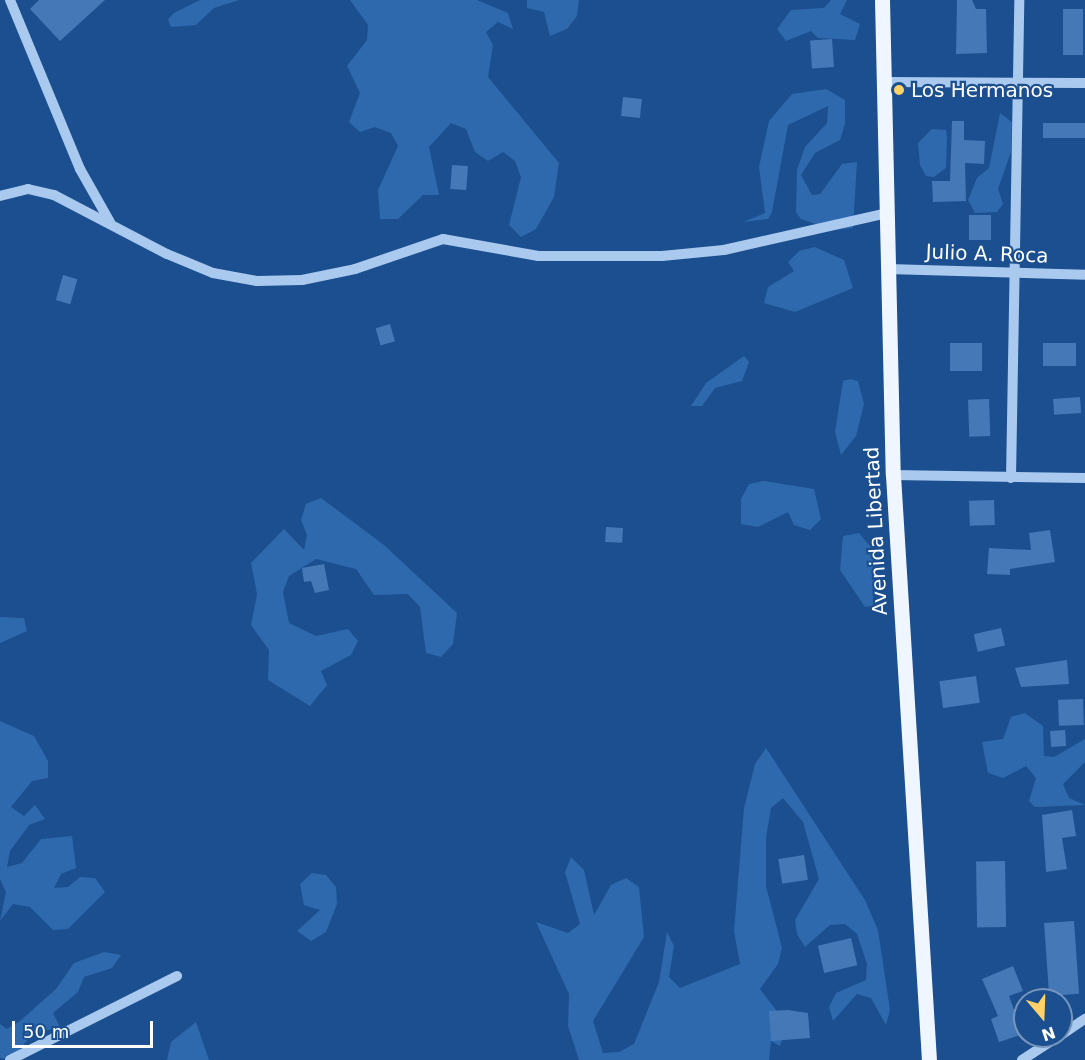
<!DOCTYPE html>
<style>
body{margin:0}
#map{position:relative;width:1085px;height:1060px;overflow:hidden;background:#1b4f8f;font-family:"DejaVu Sans",sans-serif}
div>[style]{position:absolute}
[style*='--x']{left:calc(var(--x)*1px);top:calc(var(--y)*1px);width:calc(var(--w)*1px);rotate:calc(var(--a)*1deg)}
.green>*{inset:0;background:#2e69ad}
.building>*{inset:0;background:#4478b7;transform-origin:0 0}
.minor>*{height:10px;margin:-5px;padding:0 5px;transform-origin:5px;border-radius:5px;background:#a9c9ee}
.major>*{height:15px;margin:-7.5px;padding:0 7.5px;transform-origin:7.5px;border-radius:7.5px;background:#f0f6ff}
.dots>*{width:16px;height:16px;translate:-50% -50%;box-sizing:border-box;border:3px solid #1b4f8f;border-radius:50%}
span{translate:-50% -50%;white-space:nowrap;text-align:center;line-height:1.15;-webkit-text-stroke:4.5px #1b4f8f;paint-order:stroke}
.poi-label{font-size:20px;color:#fff}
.left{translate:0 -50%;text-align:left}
.street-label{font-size:20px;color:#fff}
.north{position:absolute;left:1013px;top:988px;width:60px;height:60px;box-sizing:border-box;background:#1b4f8f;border:2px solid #7695bc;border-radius:50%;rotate:161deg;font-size:16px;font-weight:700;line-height:24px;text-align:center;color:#fff}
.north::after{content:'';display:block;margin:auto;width:21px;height:27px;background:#ffd166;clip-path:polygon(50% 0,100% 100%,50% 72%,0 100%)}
.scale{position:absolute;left:12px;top:1021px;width:141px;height:27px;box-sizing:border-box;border:3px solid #fff;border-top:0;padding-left:8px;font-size:18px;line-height:21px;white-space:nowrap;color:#fff;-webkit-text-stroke:4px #1b4f8f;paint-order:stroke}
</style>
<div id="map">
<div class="green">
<div style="clip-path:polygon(200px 0,239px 0,214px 8px,196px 25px,171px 27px,168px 19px,174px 13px)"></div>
<div style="clip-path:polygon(350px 0,477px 0,508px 13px,513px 29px,498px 22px,486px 32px,493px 45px,488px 77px,559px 163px,554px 197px,536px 229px,521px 237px,509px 225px,521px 177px,515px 161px,503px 152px,488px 161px,475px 152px,466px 129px,451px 123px,429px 147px,439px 195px,423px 195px,398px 219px,380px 219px,378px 190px,398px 146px,391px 133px,375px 127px,360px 132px,349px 122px,360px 93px,347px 66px,367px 40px,368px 25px)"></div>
<div style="clip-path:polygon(527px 0,579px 0,577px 16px,567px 29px,550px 36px,544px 12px,527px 8px)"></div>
<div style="clip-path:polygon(831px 0,847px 0,840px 14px,860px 24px,855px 40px,818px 38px,811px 31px,786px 41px,777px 29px,791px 10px,824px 8px)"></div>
<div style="clip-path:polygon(826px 89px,845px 100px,845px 124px,840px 140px,815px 153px,801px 175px,812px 195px,820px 194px,842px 164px,857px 162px,853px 228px,833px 230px,801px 219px,796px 212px,797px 170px,805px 147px,827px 123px,828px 106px,788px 125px,772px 212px,768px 219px,743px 222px,765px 213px,759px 167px,769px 121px,792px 94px)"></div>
<div style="clip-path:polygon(1000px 113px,1012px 122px,1011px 152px,998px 189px,1003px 204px,997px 212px,975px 213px,968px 200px,977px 178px,989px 168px)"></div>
<div style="clip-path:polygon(932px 129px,946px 130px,947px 137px,946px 168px,934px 177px,926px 176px,920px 165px,918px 143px)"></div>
<div style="clip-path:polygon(815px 247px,844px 260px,853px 288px,795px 312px,764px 303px,768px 287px,794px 271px,788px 262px,799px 251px)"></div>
<div style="clip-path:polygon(744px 356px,749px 362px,742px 381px,715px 388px,702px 406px,691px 406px,706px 383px)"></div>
<div style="clip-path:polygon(850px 379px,858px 381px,864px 404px,856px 436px,841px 455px,835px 432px,843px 381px)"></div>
<div style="clip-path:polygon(764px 481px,814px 489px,821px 519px,810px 530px,794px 525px,788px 512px,758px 527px,741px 524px,741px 499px,749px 484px)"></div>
<div style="clip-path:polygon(321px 498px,384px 545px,457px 613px,453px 644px,441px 657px,426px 653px,420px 607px,408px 594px,374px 595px,356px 569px,316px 559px,289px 576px,283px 592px,289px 623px,316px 636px,348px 629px,358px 641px,351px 655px,321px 671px,327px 685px,310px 706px,268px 680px,269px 650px,251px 625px,257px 594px,251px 563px,284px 529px,304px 550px,307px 535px,301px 520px,306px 504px)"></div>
<div style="clip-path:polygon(859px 533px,874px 551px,873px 606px,865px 607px,840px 570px,843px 536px)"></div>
<div style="clip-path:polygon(0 617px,24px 618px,27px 631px,0 643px)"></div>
<div style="clip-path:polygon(1025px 713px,1043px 726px,1044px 756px,1054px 757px,1085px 739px,1085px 762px,1063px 784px,1069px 798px,1085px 805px,1035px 807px,1029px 801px,1036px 778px,1026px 766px,1003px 778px,988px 773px,982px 742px,1003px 739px,1011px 717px)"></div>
<div style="clip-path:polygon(0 721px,34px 736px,48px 761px,48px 778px,32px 781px,11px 807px,24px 816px,35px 805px,45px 819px,29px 825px,10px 851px,7px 867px,22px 863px,41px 839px,72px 836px,76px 868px,61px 874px,54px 888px,68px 887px,80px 877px,95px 878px,105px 892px,68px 929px,53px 930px,30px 907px,13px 904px,0 921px,6px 892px,0 879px)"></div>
<div style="clip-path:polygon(766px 748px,865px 900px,878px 930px,890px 1010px,886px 1025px,871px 998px,857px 994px,833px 1021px,829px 1007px,836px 993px,866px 980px,867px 964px,857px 934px,845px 924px,830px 925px,805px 947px,797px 934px,795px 920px,819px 879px,803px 822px,783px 798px,771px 808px,766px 838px,766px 886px,782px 948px,778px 964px,760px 989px,779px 1014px,785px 1031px,780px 1046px,771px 1041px,769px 1060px,579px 1060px,568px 1026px,569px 994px,536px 922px,568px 933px,580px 924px,565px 872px,571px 857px,584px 870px,594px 915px,611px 885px,626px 878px,639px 887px,644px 937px,593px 1021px,603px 1053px,619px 1052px,634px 1044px,659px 982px,667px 932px,674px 946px,669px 977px,680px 988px,740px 964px,734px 931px,744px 808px,755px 764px)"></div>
<div style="clip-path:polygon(312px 873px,326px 875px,336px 887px,337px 904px,326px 932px,311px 941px,297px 931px,320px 910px,304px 905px,300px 884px)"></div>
<div style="clip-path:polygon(104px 952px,121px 955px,112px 968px,84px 977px,78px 992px,53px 1013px,60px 1027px,32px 1034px,11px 1060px,0 1058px,0 1024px,7px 1029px,20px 1021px,56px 989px,74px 963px)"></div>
<div style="clip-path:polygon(196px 1022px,209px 1060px,167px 1060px,171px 1042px)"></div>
</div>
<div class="building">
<div style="clip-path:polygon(39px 0,105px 0,60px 41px,30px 9px)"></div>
<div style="clip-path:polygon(957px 0,972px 0,976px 9px,986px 9px,987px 53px,956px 54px)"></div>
<div style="left:1063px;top:9px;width:20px;height:46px"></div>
<div style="left:832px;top:39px;width:28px;height:22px;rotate:86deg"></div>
<div style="left:623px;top:97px;width:19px;height:19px;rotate:6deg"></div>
<div style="clip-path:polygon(952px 121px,964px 121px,964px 140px,985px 141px,984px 164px,965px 163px,966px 201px,933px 202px,932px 181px,950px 181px)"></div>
<div style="left:1085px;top:123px;width:15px;height:42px;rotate:90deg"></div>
<div style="left:452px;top:165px;width:16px;height:24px;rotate:4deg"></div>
<div style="left:991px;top:215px;width:25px;height:22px;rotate:90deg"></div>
<div style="left:63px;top:275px;width:15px;height:26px;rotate:16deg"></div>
<div style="left:390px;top:324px;width:18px;height:15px;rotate:74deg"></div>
<div style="left:982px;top:343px;width:28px;height:32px;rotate:90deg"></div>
<div style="left:1076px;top:343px;width:23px;height:33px;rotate:90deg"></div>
<div style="left:1080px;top:397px;width:16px;height:27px;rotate:86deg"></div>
<div style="left:989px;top:399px;width:37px;height:21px;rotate:88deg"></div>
<div style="left:994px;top:500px;width:25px;height:25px;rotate:88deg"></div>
<div style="left:606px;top:527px;width:17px;height:15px;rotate:3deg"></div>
<div style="clip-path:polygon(1050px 530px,1055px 562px,1010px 569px,1010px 575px,987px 574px,989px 548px,1031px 550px,1029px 533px)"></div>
<div style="clip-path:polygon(324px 564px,329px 590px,315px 593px,311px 581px,304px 582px,302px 568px)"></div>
<div style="left:1001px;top:628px;width:18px;height:28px;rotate:77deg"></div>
<div style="clip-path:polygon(1067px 660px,1069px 684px,1021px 687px,1015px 668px)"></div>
<div style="left:976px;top:676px;width:27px;height:37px;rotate:82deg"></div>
<div style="left:1083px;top:699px;width:26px;height:25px;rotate:88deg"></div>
<div style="left:1065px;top:730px;width:16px;height:15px;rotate:86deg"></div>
<div style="clip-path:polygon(1072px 810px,1076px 836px,1062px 838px,1067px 869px,1046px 872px,1042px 815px)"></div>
<div style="left:804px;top:855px;width:25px;height:26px;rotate:81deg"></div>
<div style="left:1005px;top:861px;width:66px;height:29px;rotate:89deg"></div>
<div style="left:1074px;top:921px;width:73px;height:30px;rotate:86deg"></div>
<div style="left:851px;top:938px;width:28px;height:34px;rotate:77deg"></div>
<div style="clip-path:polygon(1013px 966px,1023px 991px,1009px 996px,1023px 1034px,999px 1042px,991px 1019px,998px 1016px,982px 979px)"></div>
<div style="clip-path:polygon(788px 1010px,808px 1013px,810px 1038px,771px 1041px,769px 1011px)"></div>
</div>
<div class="minor">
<div style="--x:10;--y:0;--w:183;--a:67.5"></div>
<div style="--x:80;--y:169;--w:61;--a:60.5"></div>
<div style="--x:884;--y:82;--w:201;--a:0.3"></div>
<div style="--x:0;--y:196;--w:29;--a:-14"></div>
<div style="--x:28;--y:189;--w:27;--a:13"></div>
<div style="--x:54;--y:195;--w:127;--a:27.6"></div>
<div style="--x:167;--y:254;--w:50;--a:22.4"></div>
<div style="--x:213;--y:273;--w:45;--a:10.3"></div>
<div style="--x:257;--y:281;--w:45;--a:-1.3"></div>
<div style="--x:302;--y:280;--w:54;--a:-11.7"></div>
<div style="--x:355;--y:269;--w:93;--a:-18.8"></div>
<div style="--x:443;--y:239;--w:97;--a:10.1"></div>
<div style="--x:538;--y:256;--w:124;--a:0"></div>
<div style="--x:662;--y:256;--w:62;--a:-5.5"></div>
<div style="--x:724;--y:250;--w:167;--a:-12.8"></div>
<div style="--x:888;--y:269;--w:197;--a:1.7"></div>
<div style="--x:893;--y:475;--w:192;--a:0.9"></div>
<div style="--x:1011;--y:478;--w:478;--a:-89"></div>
<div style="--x:1061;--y:1035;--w:29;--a:-34"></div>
<div style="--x:10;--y:1060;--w:187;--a:-26.7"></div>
<div style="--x:1022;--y:1060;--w:44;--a:-33"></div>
</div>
<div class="major">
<div style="--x:882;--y:0;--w:475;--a:88.7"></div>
<div style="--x:893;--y:475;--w:586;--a:86.48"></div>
</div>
<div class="dots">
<div style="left:899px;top:90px;background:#ffd166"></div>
</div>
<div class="poi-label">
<span class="left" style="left:911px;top:90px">Los Hermanos</span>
</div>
<div class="street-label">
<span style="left:987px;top:254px;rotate:2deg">Julio A. Roca</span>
<span style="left:876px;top:531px;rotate:-93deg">Avenida Libertad</span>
</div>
<div class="north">N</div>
<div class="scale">50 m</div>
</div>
